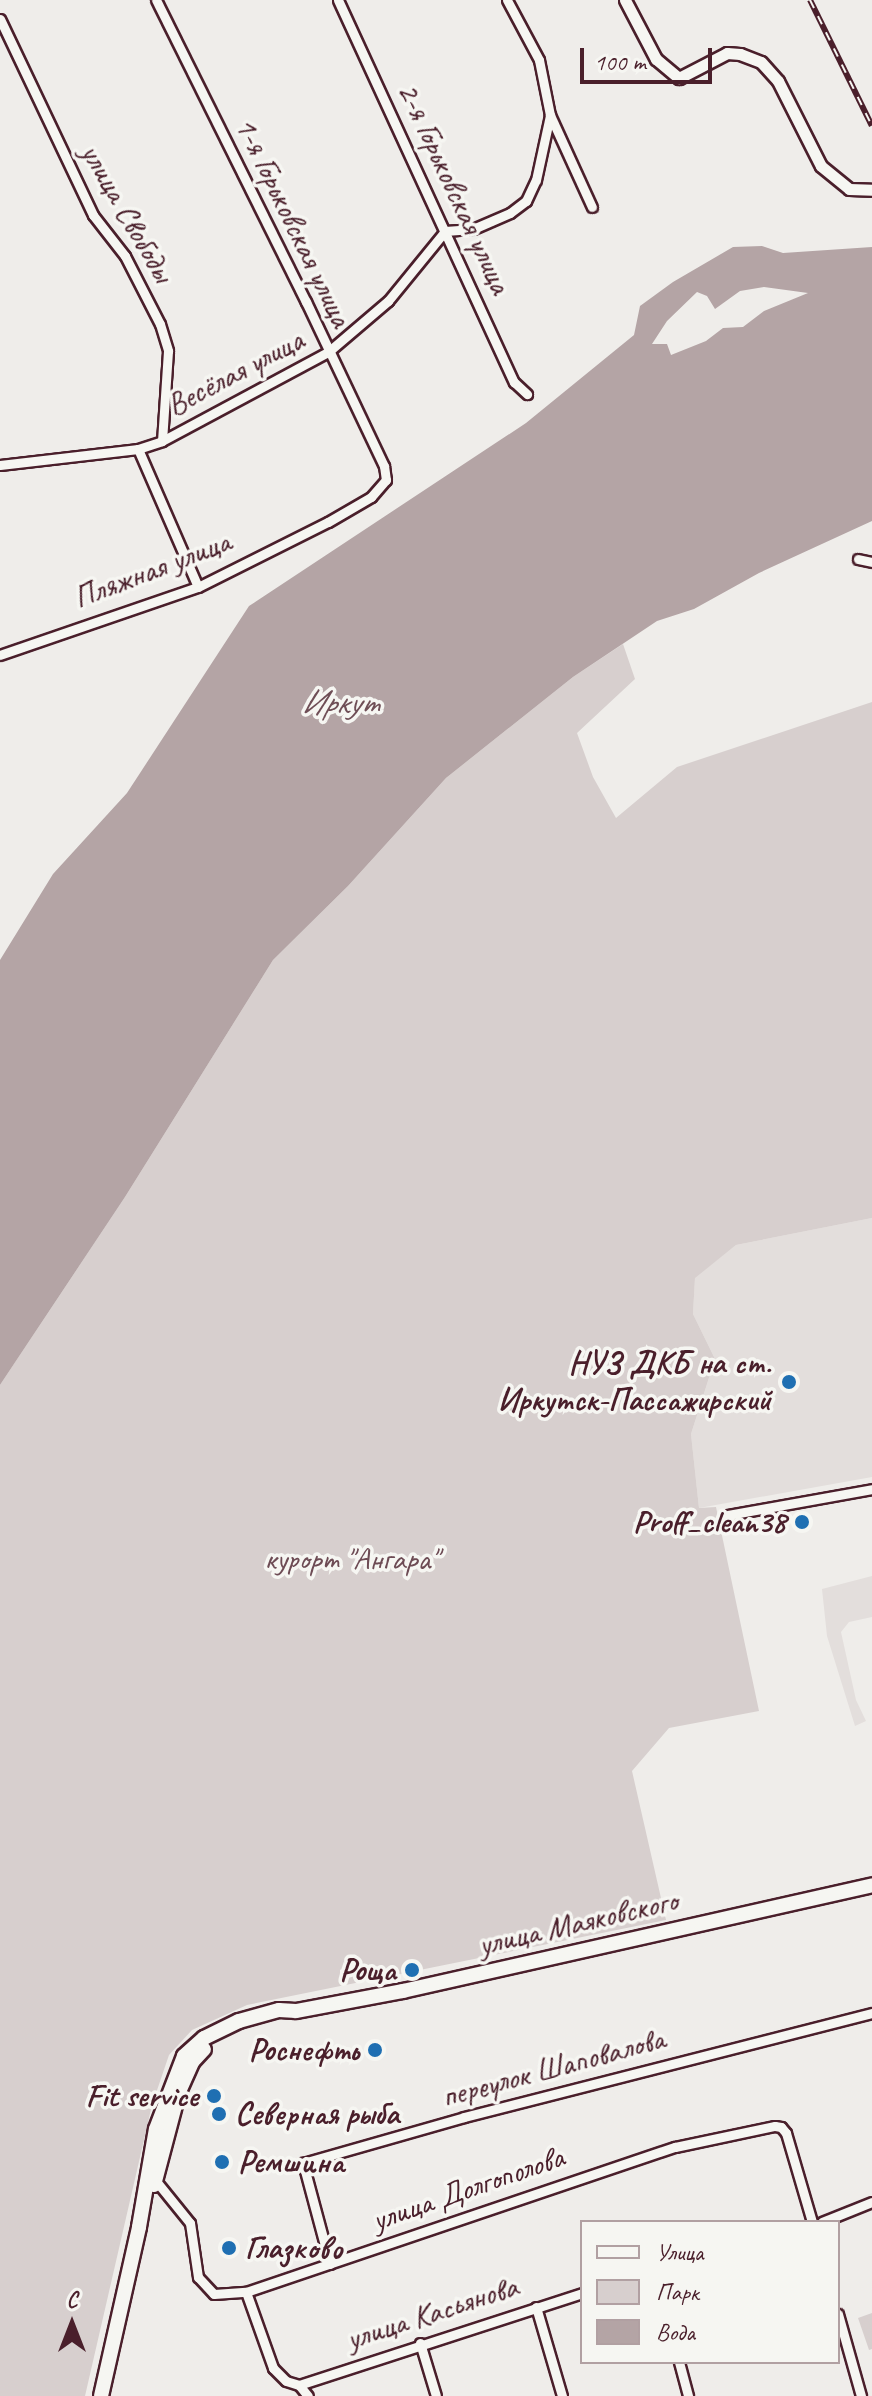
<!DOCTYPE html>
<meta charset="utf-8">
<style>
body{margin:0}
#map{position:relative;width:872px;height:2396px;overflow:hidden;background:#efedea;font-family:Caveat,sans-serif}
div>[style]{position:absolute}
[style*='--x']{left:calc(var(--x)*1px);top:calc(var(--y)*1px);width:calc(var(--w)*1px);rotate:calc(var(--a)*1deg)}
.built>*{inset:0;background:#e3dedc}
.green>*{inset:0;background:#d7cfce}
.water>*{inset:0;background:#b4a4a5}
.roads{filter:drop-shadow(2px 0 #4a1f2b) drop-shadow(-2px 0 #4a1f2b) drop-shadow(0 2px #4a1f2b) drop-shadow(0 -2px #4a1f2b)}
.minor>*{height:9px;margin:-4.5px;padding:0 4.5px;transform-origin:4.5px;border-radius:4.5px;background:#f6f6f2}
.tertiary>*{height:11px;margin:-5.5px;padding:0 5.5px;transform-origin:5.5px;border-radius:5.5px;background:#f6f6f2}
.primary>*{height:14px;margin:-7px;padding:0 7px;transform-origin:7px;border-radius:7px;background:#f6f6f2}
.rail>*{height:6px;margin-top:-3px;transform-origin:0;background:repeating-linear-gradient(90deg,#f6f6f2 0 9px,#4a1f2b 0 18px);box-sizing:border-box;border-block:2px solid #4a1f2b}
.dots>*{width:22px;height:22px;translate:-50% -50%;box-sizing:border-box;border:4px solid #f6f6f2;border-radius:50%}
span{translate:-50% -50%;white-space:nowrap;text-align:center;line-height:1.15;-webkit-text-stroke:7px #f6f6f2;paint-order:stroke}
.street-label{font-size:32px;color:#4a1f2b}
.poi-label{font-size:32px;color:#4a1f2b;font-weight:700}
.right{translate:-100% -50%;text-align:right}
.left{translate:0 -50%;text-align:left}
.park-label{font-size:32px;color:#6d4b54}
.water-label{font-size:34px;color:#6f4e56;font-style:italic}
.legend{position:absolute;left:580px;top:2220px;width:260px;height:144px;box-sizing:border-box;background:#f6f6f2;border:2px solid #b1a0a2;margin:0;padding:10px 14px;list-style:none;font-size:24px;color:#4a1f2b}
.legend li{display:flex;align-items:center;gap:16px;height:40px}
.legend b{width:40px;border:2px solid #b1a0a2}
.north{position:absolute;left:32px;top:2284px;width:80px;height:80px;-webkit-text-stroke:6px #f6f6f2;paint-order:stroke;rotate:0deg;font-size:22px;font-weight:700;line-height:32px;text-align:center;color:#4a1f2b}
.north::after{content:'';display:block;margin:auto;width:28px;height:36px;background:#4a1f2b;clip-path:polygon(50% 0,100% 100%,50% 72%,0 100%)}
.scale{position:absolute;left:580px;top:48px;width:132px;height:36px;box-sizing:border-box;border:4px solid #4a1f2b;border-top:0;padding-left:10px;font-size:24px;line-height:28px;white-space:nowrap;color:#4a1f2b;-webkit-text-stroke:6px #f6f6f2;paint-order:stroke}
</style>
<div id="map">
<div class="built">
<div style="clip-path:polygon(872px 1218px,872px 1477px,699px 1508px,691px 1434px,715px 1359px,693px 1314px,695px 1277px,736px 1245px)"></div>
<div style="clip-path:polygon(872px 1576px,872px 1617px,849px 1622px,841px 1632px,856px 1700px,866px 1721px,855px 1726px,827px 1636px,822px 1589px)"></div>
</div>
<div class="green">
<div style="clip-path:polygon(623px 644px,635px 679px,577px 733px,593px 777px,616px 818px,677px 767px,872px 702px,872px 1218px,736px 1245px,695px 1278px,693px 1314px,715px 1359px,691px 1434px,699px 1508px,716px 1507px,759px 1711px,669px 1728px,632px 1771px,666px 1920px,247px 2005px,192px 2030px,169px 2055px,152px 2105px,85px 2396px,0 2396px,0 1385px,125px 1197px,273px 960px,348px 886px,446px 778px,573px 677px)"></div>
<div style="clip-path:polygon(872px 2313px,872px 2349px,869px 2350px,858px 2318px)"></div>
</div>
<div class="water">
<div style="clip-path:polygon(evenodd,762px 246px,783px 253px,872px 247px,872px 521px,759px 573px,694px 609px,657px 621px,573px 677px,446px 778px,348px 886px,273px 960px,125px 1197px,0 1385px,0 960px,53px 874px,127px 793px,249px 606px,526px 423px,634px 335px,640px 306px,673px 282px,733px 247px,762px 246px,764px 287px,808px 293px,764px 311px,743px 327px,723px 328px,706px 341px,671px 355px,667px 344px,652px 344px,667px 321px,697px 292px,707px 296px,715px 309px,740px 291px,764px 287px)"></div>
</div>
<div class="roads">
<div class="minor">
<div style="--x:338;--y:0;--w:421;--a:65.3"></div>
<div style="--x:514;--y:382;--w:18;--a:43"></div>
<div style="--x:507;--y:0;--w:68;--a:61.9"></div>
<div style="--x:539;--y:60;--w:56;--a:78.7"></div>
<div style="--x:550;--y:115;--w:101;--a:65.5"></div>
<div style="--x:0;--y:19;--w:217;--a:64.6"></div>
<div style="--x:93;--y:215;--w:52;--a:52"></div>
<div style="--x:125;--y:256;--w:76;--a:62.8"></div>
<div style="--x:160;--y:324;--w:28;--a:73"></div>
<div style="--x:168;--y:351;--w:90;--a:93.8"></div>
<div style="--x:138;--y:449;--w:150;--a:66.5"></div>
<div style="--x:0;--y:465;--w:139;--a:-6.6"></div>
<div style="--x:138;--y:449;--w:25;--a:-18"></div>
<div style="--x:162;--y:441;--w:188;--a:-28.2"></div>
<div style="--x:328;--y:352;--w:79;--a:-40.4"></div>
<div style="--x:388;--y:301;--w:90;--a:-50.8"></div>
<div style="--x:445;--y:231;--w:28;--a:-4"></div>
<div style="--x:473;--y:229;--w:40;--a:-23.4"></div>
<div style="--x:510;--y:213;--w:20;--a:-37"></div>
<div style="--x:526;--y:201;--w:23;--a:-65"></div>
<div style="--x:536;--y:180;--w:66;--a:-77.8"></div>
<div style="--x:858;--y:559;--w:14;--a:12"></div>
<div style="--x:0;--y:655;--w:209;--a:-19"></div>
<div style="--x:198;--y:587;--w:145;--a:-26.6"></div>
<div style="--x:328;--y:522;--w:50;--a:-30.2"></div>
<div style="--x:371;--y:497;--w:23;--a:-49"></div>
<div style="--x:386;--y:480;--w:14;--a:-98"></div>
<div style="--x:384;--y:466;--w:182;--a:-115.4"></div>
<div style="--x:306;--y:302;--w:337;--a:-116.4"></div>
<div style="--x:728;--y:1515;--w:146;--a:-10.2"></div>
<div style="--x:156;--y:2181;--w:54;--a:51"></div>
<div style="--x:190;--y:2223;--w:55;--a:81.6"></div>
<div style="--x:198;--y:2277;--w:23;--a:47"></div>
<div style="--x:214;--y:2294;--w:32;--a:-4"></div>
<div style="--x:246;--y:2292;--w:453;--a:-18.7"></div>
<div style="--x:675;--y:2147;--w:102;--a:-11.9"></div>
<div style="--x:775;--y:2126;--w:6;--a:9"></div>
<div style="--x:781;--y:2127;--w:8;--a:50"></div>
<div style="--x:786;--y:2133;--w:93;--a:73.7"></div>
<div style="--x:822;--y:2222;--w:54;--a:-21.8"></div>
<div style="--x:330;--y:2264;--w:105;--a:-105"></div>
<div style="--x:303;--y:2163;--w:167;--a:-15.9"></div>
<div style="--x:464;--y:2117;--w:421;--a:-14.3"></div>
<div style="--x:246;--y:2292;--w:81;--a:70.4"></div>
<div style="--x:273;--y:2368;--w:18;--a:45"></div>
<div style="--x:286;--y:2381;--w:14;--a:17"></div>
<div style="--x:299;--y:2385;--w:14;--a:51"></div>
<div style="--x:536;--y:2307;--w:93;--a:73.7"></div>
<div style="--x:838;--y:2314;--w:85;--a:74.3"></div>
<div style="--x:420;--y:2343;--w:55;--a:73.2"></div>
<div style="--x:679;--y:2362;--w:35;--a:75"></div>
<div style="--x:299;--y:2385;--w:298;--a:-18"></div>
</div>
<div class="tertiary">
<div style="--x:625;--y:0;--w:67;--a:62.3"></div>
<div style="--x:656;--y:59;--w:30;--a:40"></div>
<div style="--x:679;--y:78;--w:54;--a:-27.5"></div>
<div style="--x:727;--y:53;--w:13;--a:4"></div>
<div style="--x:740;--y:54;--w:22;--a:21"></div>
<div style="--x:761;--y:62;--w:25;--a:48"></div>
<div style="--x:778;--y:81;--w:95;--a:63.2"></div>
<div style="--x:821;--y:166;--w:36;--a:39"></div>
<div style="--x:849;--y:189;--w:23;--a:2"></div>
</div>
<div class="primary">
<div style="--x:154;--y:2185;--w:94;--a:-75.2"></div>
<div style="--x:178;--y:2094;--w:36;--a:-66"></div>
<div style="--x:193;--y:2061;--w:16;--a:-47"></div>
<div style="--x:101;--y:2396;--w:173;--a:-77.3"></div>
<div style="--x:139;--y:2227;--w:99;--a:-80.2"></div>
<div style="--x:156;--y:2129;--w:78;--a:-69"></div>
<div style="--x:184;--y:2056;--w:27;--a:-42"></div>
<div style="--x:204;--y:2038;--w:39;--a:-26"></div>
<div style="--x:239;--y:2021;--w:41;--a:-15.4"></div>
<div style="--x:279;--y:2010;--w:17;--a:3"></div>
<div style="--x:296;--y:2011;--w:109;--a:-10.6"></div>
<div style="--x:403;--y:1991;--w:481;--a:-12.7"></div>
</div>
</div>
<div class="rail">
<div style="--x:810;--y:0;--w:140;--a:63.8"></div>
</div>
<div class="dots">
<div style="left:789px;top:1382px;background:#1f6fb2"></div>
<div style="left:802px;top:1522px;background:#1f6fb2"></div>
<div style="left:412px;top:1970px;background:#1f6fb2"></div>
<div style="left:375px;top:2050px;background:#1f6fb2"></div>
<div style="left:214px;top:2096px;background:#1f6fb2"></div>
<div style="left:219px;top:2114px;background:#1f6fb2"></div>
<div style="left:222px;top:2162px;background:#1f6fb2"></div>
<div style="left:229px;top:2248px;background:#1f6fb2"></div>
</div>
<div class="street-label">
<span style="left:454px;top:188px;rotate:65deg">2-я Горьковская улица</span>
<span style="left:127px;top:213px;rotate:60deg">улица Свободы</span>
<span style="left:293px;top:222px;rotate:64deg">1-я Горьковская улица</span>
<span style="left:235px;top:373px;rotate:-28deg">Весёлая улица</span>
<span style="left:152px;top:570px;rotate:-21deg">Пляжная улица</span>
<span style="left:578px;top:1923px;rotate:-13deg">улица Маяковского</span>
<span style="left:553px;top:2068px;rotate:-15deg">переулок Шаповалова</span>
<span style="left:468px;top:2189px;rotate:-19deg">улица Долгополова</span>
<span style="left:432px;top:2313px;rotate:-18deg">улица Касьянова</span>
</div>
<div class="poi-label">
<span class="right" style="left:771px;top:1382px">НУЗ ДКБ на ст.<br>Иркутск-Пассажирский</span>
<span class="right" style="left:786px;top:1522px">Proff_clean38</span>
<span class="right" style="left:396px;top:1970px">Роща</span>
<span class="right" style="left:359px;top:2050px">Роснефть</span>
<span class="right" style="left:198px;top:2096px">Fit service</span>
<span class="left" style="left:235px;top:2114px">Северная рыба</span>
<span class="left" style="left:238px;top:2162px">Ремшина</span>
<span class="left" style="left:245px;top:2248px">Глазково</span>
</div>
<div class="park-label">
<span style="left:351px;top:1559px">курорт "Ангара"</span>
</div>
<div class="water-label">
<span style="left:340px;top:702px">Иркут</span>
</div>
<ul class="legend">
<li><b style="height:10px;background:#f6f6f2"></b>Улица</li>
<li><b style="height:22px;background:#d7cfce"></b>Парк</li>
<li><b style="height:22px;background:#b4a4a5"></b>Вода</li>
</ul>
<div class="north">С</div>
<div class="scale">100 m</div>
</div>
